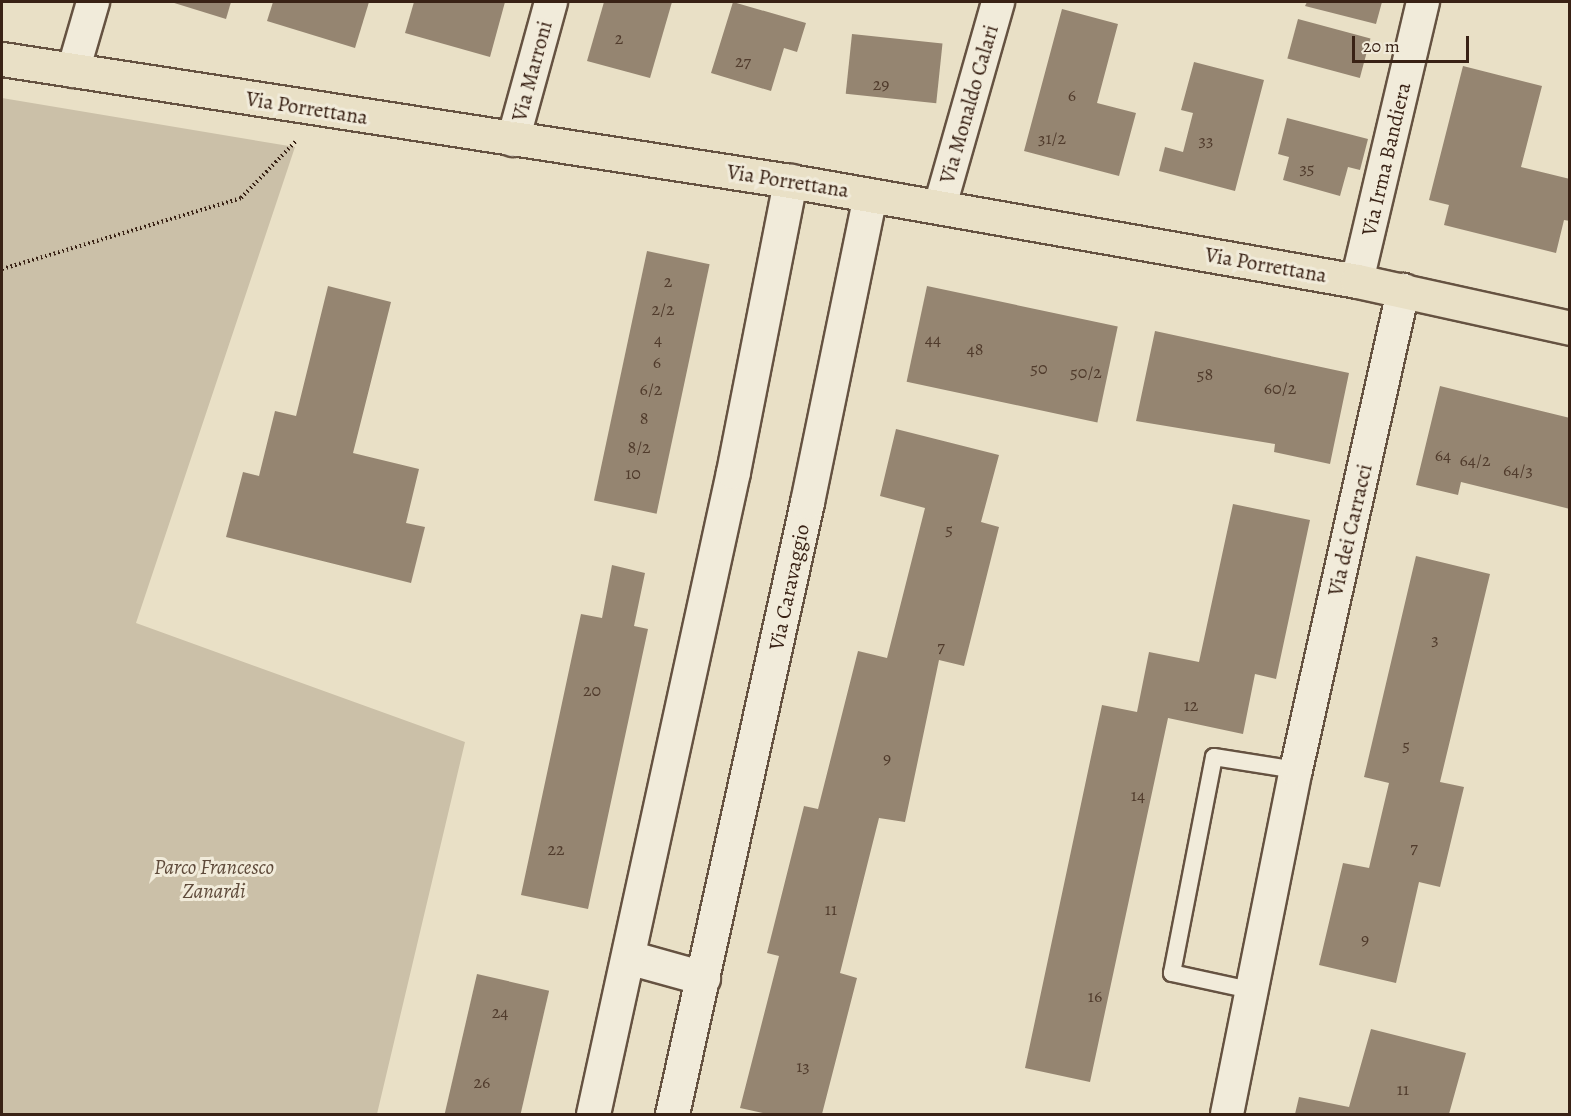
<!DOCTYPE html>
<style>
body{margin:0}
#map{position:relative;width:1571px;height:1116px;overflow:hidden;background:#e9e0c6;font-family:Alegreya,serif}
div>[style]{position:absolute}
[style*='--x']{left:calc(var(--x)*1px);top:calc(var(--y)*1px);width:calc(var(--w)*1px);rotate:calc(var(--a)*1deg)}
.green>*{inset:0;background:#cbc0a8}
.building>*{inset:0;background:#958571;transform-origin:0 0}
.path>*{height:4px;margin-top:-2px;transform-origin:0;background:repeating-linear-gradient(90deg,#392215 0 1.5px,transparent 0 4.5px)}
.roads{filter:drop-shadow(2px 0 #655241) drop-shadow(-2px 0 #655241) drop-shadow(0 2px #655241) drop-shadow(0 -2px #655241)}
.service>*{height:16px;margin:-8px;padding:0 8px;transform-origin:8px;border-radius:8px;background:#f1ebda}
.minor>*{height:32px;margin:-16px;padding:0 16px;transform-origin:16px;border-radius:16px;background:#f1ebda}
.secondary>*{height:33px;margin:-16.5px;padding:0 16.5px;transform-origin:16.5px;border-radius:16.5px;background:#f1ebda}
.primary>*{height:33px;margin:-16.5px;padding:0 16.5px;transform-origin:16.5px;border-radius:16.5px;background:#e9e0c6}
span{translate:-50% -50%;white-space:nowrap;text-align:center;line-height:1.15;-webkit-text-stroke:6px #f1ebda;paint-order:stroke}
.number-label{font-size:18px;color:#503b2c}
.number-label span{-webkit-text-stroke-width:0}
.street-label{font-size:21px;color:#392215}
.park-label{font-size:21px;color:#5e4a3a;font-style:italic}
.frame{position:absolute;inset:0;border:3px solid #392215;pointer-events:none}
.scale{position:absolute;left:1352px;top:36px;width:117px;height:27px;box-sizing:border-box;border:3px solid #392215;border-top:0;padding-left:8px;font-size:18px;line-height:21px;white-space:nowrap;color:#392215;-webkit-text-stroke:4px #f1ebda;paint-order:stroke}
</style>
<div id="map">
<div class="green">
<div style="clip-path:polygon(2px 98px,295px 147px,136px 623px,465px 742px,377px 1114px,2px 1114px)"></div>
</div>
<div class="building">
<div style="clip-path:polygon(171px 2px,231px 2px,226px 19px)"></div>
<div style="clip-path:polygon(273px 2px,369px 2px,355px 48px,267px 21px)"></div>
<div style="clip-path:polygon(414px 2px,505px 2px,490px 57px,405px 33px)"></div>
<div style="clip-path:polygon(604px 2px,672px 2px,650px 78px,587px 61px)"></div>
<div style="clip-path:polygon(733px 2px,806px 23px,797px 52px,784px 48px,771px 91px,711px 73px)"></div>
<div style="clip-path:polygon(1307px 2px,1382px 2px,1376px 24px,1305px 6px)"></div>
<div style="clip-path:polygon(1062px 9px,1118px 24px,1097px 103px,1136px 113px,1119px 176px,1024px 151px)"></div>
<div style="left:1298px;top:19px;width:75px;height:41px;rotate:15deg"></div>
<div style="left:852px;top:34px;width:91px;height:60px;rotate:6deg"></div>
<div style="clip-path:polygon(1194px 62px,1264px 80px,1235px 191px,1159px 171px,1165px 147px,1183px 152px,1193px 113px,1181px 110px)"></div>
<div style="clip-path:polygon(1463px 66px,1542px 86px,1521px 167px,1570px 179px,1570px 221px,1564px 220px,1556px 253px,1444px 225px,1449px 205px,1429px 200px)"></div>
<div style="clip-path:polygon(1287px 118px,1368px 139px,1360px 170px,1348px 167px,1340px 196px,1283px 180px,1289px 157px,1278px 154px)"></div>
<div style="left:647px;top:251px;width:64px;height:255px;rotate:12deg"></div>
<div style="clip-path:polygon(328px 286px,391px 302px,353px 453px,419px 469px,406px 523px,425px 527px,411px 583px,226px 537px,243px 472px,259px 476px,275px 411px,296px 416px)"></div>
<div style="left:927px;top:286px;width:195px;height:98px;rotate:12deg"></div>
<div style="clip-path:polygon(1155px 331px,1349px 373px,1330px 464px,1274px 452px,1275px 444px,1136px 421px)"></div>
<div style="clip-path:polygon(1440px 386px,1570px 418px,1570px 509px,1461px 482px,1458px 495px,1416px 485px)"></div>
<div style="clip-path:polygon(896px 429px,999px 455px,981px 522px,999px 527px,964px 666px,939px 660px,905px 822px,879px 818px,840px 973px,857px 978px,822px 1114px,767px 1114px,740px 1108px,779px 956px,767px 953px,804px 806px,818px 809px,858px 651px,887px 658px,925px 508px,880px 496px)"></div>
<div style="clip-path:polygon(1233px 504px,1310px 520px,1276px 679px,1255px 674px,1243px 734px,1168px 718px,1090px 1082px,1025px 1068px,1102px 705px,1137px 712px,1149px 652px,1199px 662px)"></div>
<div style="clip-path:polygon(1416px 556px,1490px 574px,1440px 782px,1464px 787px,1440px 887px,1419px 882px,1396px 983px,1319px 965px,1343px 863px,1369px 868px,1389px 783px,1364px 777px)"></div>
<div style="clip-path:polygon(612px 565px,645px 573px,634px 626px,648px 629px,588px 909px,521px 895px,581px 614px,602px 618px)"></div>
<div style="left:477px;top:974px;width:74px;height:144px;rotate:13deg"></div>
<div style="clip-path:polygon(1371px 1029px,1466px 1053px,1449px 1114px,1295px 1114px,1299px 1097px,1349px 1107px)"></div>
</div>
<div class="path">
<div style="--x:2;--y:269;--w:249;--a:-16.5"></div>
<div style="--x:241;--y:198;--w:79;--a:-46"></div>
</div>
<div class="roads">
<div class="service">
<div style="--x:1250;--y:990;--w:80;--a:-167.7"></div>
<div style="--x:1172;--y:973;--w:220;--a:-79"></div>
<div style="--x:1214;--y:757;--w:83;--a:9"></div>
</div>
<div class="minor">
<div style="--x:73;--y:71;--w:72;--a:-73.8"></div>
<div style="--x:513;--y:140;--w:143;--a:-74.6"></div>
<div style="--x:940;--y:206;--w:212;--a:-74.1"></div>
<div style="--x:1357;--y:281;--w:287;--a:-76.7"></div>
<div style="--x:1227;--y:1114;--w:351;--a:-78.7"></div>
<div style="--x:1296;--y:770;--w:492;--a:-77.4"></div>
</div>
<div class="secondary">
<div style="--x:628;--y:957;--w:78;--a:15.6"></div>
<div style="--x:593;--y:1114;--w:657;--a:-77.7"></div>
<div style="--x:733;--y:472;--w:297;--a:-78.9"></div>
<div style="--x:672;--y:1114;--w:627;--a:-77.56"></div>
<div style="--x:807;--y:502;--w:313;--a:-78.4"></div>
</div>
<div class="primary">
<div style="--x:2;--y:59;--w:797;--a:8.8"></div>
<div style="--x:790;--y:181;--w:576;--a:10"></div>
<div style="--x:1357;--y:281;--w:218;--a:12.4"></div>
</div>
</div>
<div class="number-label">
<span style="left:619px;top:38px">2</span>
<span style="left:743px;top:61px">27</span>
<span style="left:881px;top:84px">29</span>
<span style="left:1072px;top:95px">6</span>
<span style="left:1052px;top:138px">31/2</span>
<span style="left:1206px;top:140px">33</span>
<span style="left:1307px;top:168px">35</span>
<span style="left:668px;top:281px">2</span>
<span style="left:663px;top:309px">2/2</span>
<span style="left:658px;top:339px">4</span>
<span style="left:933px;top:339px">44</span>
<span style="left:975px;top:349px">48</span>
<span style="left:657px;top:362px">6</span>
<span style="left:1039px;top:368px">50</span>
<span style="left:1086px;top:372px">50/2</span>
<span style="left:1205px;top:374px">58</span>
<span style="left:1280px;top:388px">60/2</span>
<span style="left:651px;top:389px">6/2</span>
<span style="left:644px;top:418px">8</span>
<span style="left:639px;top:447px">8/2</span>
<span style="left:1443px;top:455px">64</span>
<span style="left:1475px;top:460px">64/2</span>
<span style="left:1518px;top:470px">64/3</span>
<span style="left:633px;top:473px">10</span>
<span style="left:949px;top:529px">5</span>
<span style="left:1435px;top:639px">3</span>
<span style="left:941px;top:646px">7</span>
<span style="left:592px;top:690px">20</span>
<span style="left:1191px;top:705px">12</span>
<span style="left:1406px;top:745px">5</span>
<span style="left:887px;top:758px">9</span>
<span style="left:1138px;top:795px">14</span>
<span style="left:1414px;top:847px">7</span>
<span style="left:556px;top:849px">22</span>
<span style="left:831px;top:909px">11</span>
<span style="left:1365px;top:939px">9</span>
<span style="left:1095px;top:996px">16</span>
<span style="left:500px;top:1012px">24</span>
<span style="left:803px;top:1066px">13</span>
<span style="left:482px;top:1082px">26</span>
<span style="left:1403px;top:1089px">11</span>
</div>
<div class="street-label">
<span style="left:532px;top:71px;rotate:-75deg">Via Marroni</span>
<span style="left:969px;top:104px;rotate:-74deg">Via Monaldo Calari</span>
<span style="left:307px;top:108px;rotate:9deg">Via Porrettana</span>
<span style="left:1386px;top:159px;rotate:-77deg">Via Irma Bandiera</span>
<span style="left:788px;top:181px;rotate:9deg">Via Porrettana</span>
<span style="left:1266px;top:265px;rotate:10deg">Via Porrettana</span>
<span style="left:1350px;top:530px;rotate:-77deg">Via dei Carracci</span>
<span style="left:789px;top:587px;rotate:-78deg">Via Caravaggio</span>
</div>
<div class="park-label">
<span style="left:214px;top:879px">Parco Francesco<br>Zanardi</span>
</div>
<div class="frame"></div>
<div class="scale">20 m</div>
</div>
